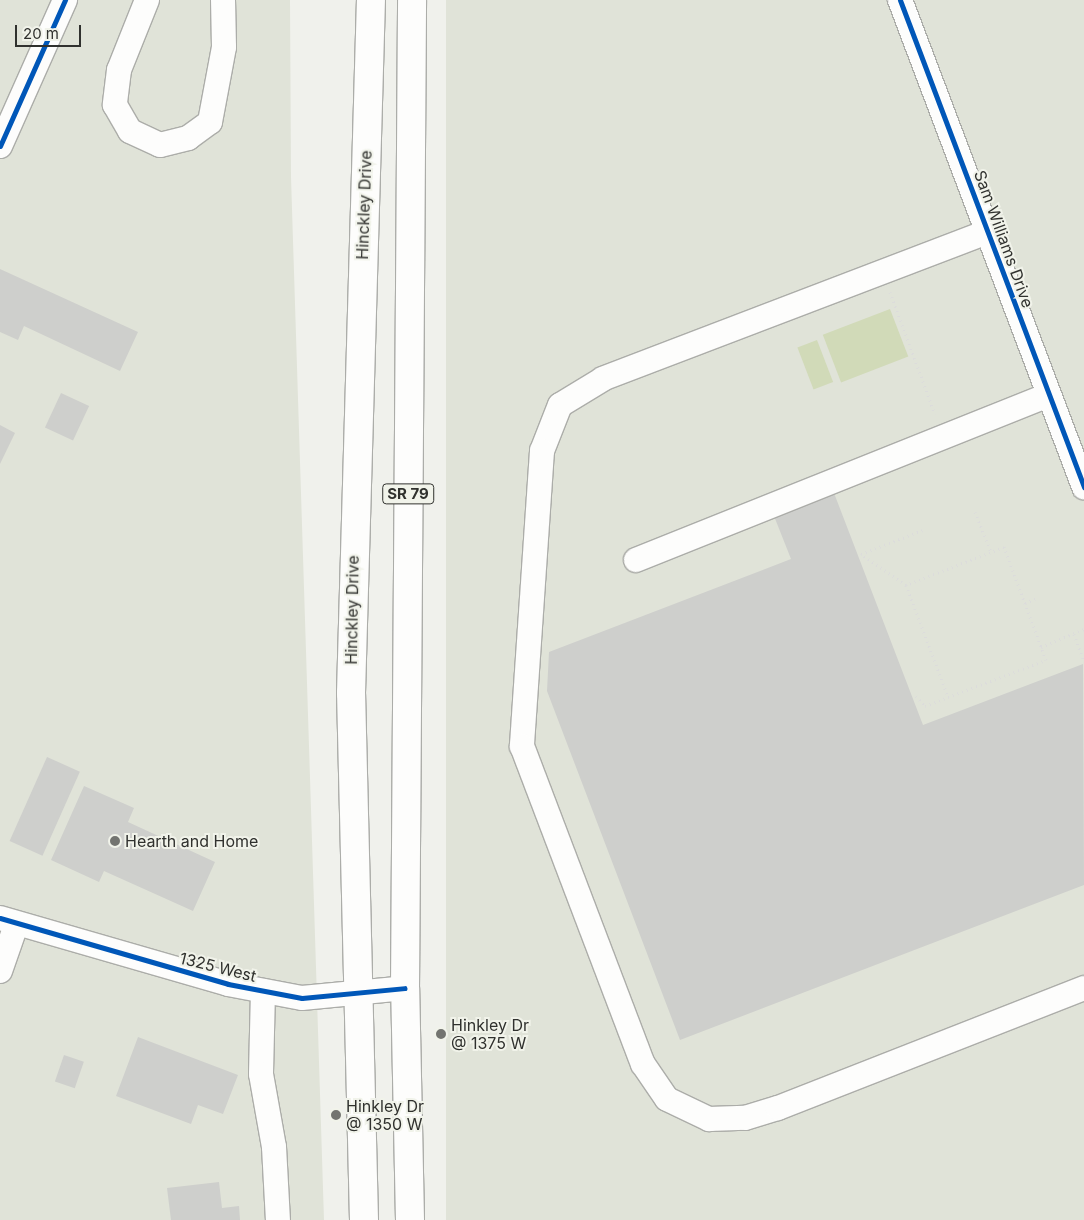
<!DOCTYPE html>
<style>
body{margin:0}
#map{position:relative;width:1084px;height:1220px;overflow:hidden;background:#f0f1ec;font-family:Inter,sans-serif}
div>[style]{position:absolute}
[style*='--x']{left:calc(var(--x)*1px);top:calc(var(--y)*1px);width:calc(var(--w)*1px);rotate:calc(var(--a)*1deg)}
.built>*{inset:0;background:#e0e3d8;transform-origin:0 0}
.green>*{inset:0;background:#d1dab8;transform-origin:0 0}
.building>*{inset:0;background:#cecfcc;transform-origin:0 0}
.path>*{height:3px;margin-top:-1.5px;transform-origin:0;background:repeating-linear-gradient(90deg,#dcdcdb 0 1px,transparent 0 5px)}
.roads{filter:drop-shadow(1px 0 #acada9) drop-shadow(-1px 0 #acada9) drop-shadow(0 1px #acada9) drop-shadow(0 -1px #acada9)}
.minor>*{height:24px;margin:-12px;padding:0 12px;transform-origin:12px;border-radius:12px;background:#fdfdfc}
.major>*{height:28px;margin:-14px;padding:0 14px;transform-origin:14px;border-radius:14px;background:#fdfdfc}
.cycleway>*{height:5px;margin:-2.5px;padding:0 2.5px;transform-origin:2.5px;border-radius:2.5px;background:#0057b8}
.dots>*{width:14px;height:14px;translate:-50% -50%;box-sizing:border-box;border:2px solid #f1f3ea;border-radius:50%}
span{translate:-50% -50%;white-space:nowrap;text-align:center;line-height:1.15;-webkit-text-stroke:4px #f1f3ea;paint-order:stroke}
.shield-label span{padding:1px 4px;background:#f1f3ea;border:1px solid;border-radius:4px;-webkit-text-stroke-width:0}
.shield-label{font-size:15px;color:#30312e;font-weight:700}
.street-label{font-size:16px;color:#30312e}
.poi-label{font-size:16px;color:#30312e}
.left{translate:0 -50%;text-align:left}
.scale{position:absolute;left:15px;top:25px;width:66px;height:22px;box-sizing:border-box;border:2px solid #30312e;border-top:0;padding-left:6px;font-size:15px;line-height:18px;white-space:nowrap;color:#30312e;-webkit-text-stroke:4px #f1f3ea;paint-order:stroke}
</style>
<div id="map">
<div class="built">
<div style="clip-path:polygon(0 0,290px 0,291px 177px,324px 1220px,0 1220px)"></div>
<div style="left:446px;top:0;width:638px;height:1220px"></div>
</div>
<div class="green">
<div style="left:890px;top:309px;width:51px;height:72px;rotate:69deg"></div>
<div style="left:817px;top:340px;width:45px;height:21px;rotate:69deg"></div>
</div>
<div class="building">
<div style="clip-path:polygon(0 269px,138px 332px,120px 371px,24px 326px,18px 340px,0 332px)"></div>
<div style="left:61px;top:393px;width:31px;height:38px;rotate:25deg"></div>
<div style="clip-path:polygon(0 425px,15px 433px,0 464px)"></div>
<div style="clip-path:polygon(834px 493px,923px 725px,1083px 664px,1084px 885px,680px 1040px,547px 691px,549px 652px,791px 559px,774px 516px)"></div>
<div style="left:47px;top:757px;width:36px;height:92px;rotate:24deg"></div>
<div style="clip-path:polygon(84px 786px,134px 808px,128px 822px,215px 862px,193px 911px,104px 871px,99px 882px,51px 860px)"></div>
<div style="clip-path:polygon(138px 1037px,238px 1075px,223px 1114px,198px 1105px,191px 1124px,116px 1096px)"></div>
<div style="left:64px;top:1055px;width:21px;height:28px;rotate:19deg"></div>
<div style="clip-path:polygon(219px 1182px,222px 1208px,239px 1206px,240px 1220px,171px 1220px,167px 1188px)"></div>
</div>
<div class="path">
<div style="--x:890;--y:292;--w:130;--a:69.8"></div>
<div style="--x:975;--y:512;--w:43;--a:68.2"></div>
<div style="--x:906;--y:585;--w:55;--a:-145.4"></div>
<div style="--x:861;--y:554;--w:66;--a:-21.2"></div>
<div style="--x:1025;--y:603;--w:13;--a:-23"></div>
<div style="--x:1074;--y:634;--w:29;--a:70"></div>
<div style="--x:1041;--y:647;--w:47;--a:-22.7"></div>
<div style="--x:916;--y:696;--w:13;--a:48"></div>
<div style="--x:925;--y:706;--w:25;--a:-21"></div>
<div style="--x:948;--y:697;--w:105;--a:-20.7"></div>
<div style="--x:1046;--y:660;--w:121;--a:-110.4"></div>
<div style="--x:1004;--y:547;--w:105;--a:158.8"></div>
<div style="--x:906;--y:585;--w:120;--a:69.4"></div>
</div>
<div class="roads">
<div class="minor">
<div style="--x:147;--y:0;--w:75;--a:111.8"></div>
<div style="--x:119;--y:70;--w:35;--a:97"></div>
<div style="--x:115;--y:105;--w:30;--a:60"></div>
<div style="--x:130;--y:131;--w:33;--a:25"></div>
<div style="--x:160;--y:145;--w:29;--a:-14"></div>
<div style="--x:188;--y:138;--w:27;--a:-36"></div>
<div style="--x:210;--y:122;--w:76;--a:-79.4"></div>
<div style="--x:224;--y:47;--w:47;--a:-91.2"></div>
<div style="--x:900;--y:0;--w:521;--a:69.3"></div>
<div style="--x:0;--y:146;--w:160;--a:-66"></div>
<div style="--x:987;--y:232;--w:411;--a:159.1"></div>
<div style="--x:603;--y:379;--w:50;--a:148.8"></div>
<div style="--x:560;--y:405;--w:49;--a:111.4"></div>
<div style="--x:542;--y:451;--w:296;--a:93.9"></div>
<div style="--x:522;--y:746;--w:340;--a:69.2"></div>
<div style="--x:643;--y:1064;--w:42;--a:55.6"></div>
<div style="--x:667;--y:1099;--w:47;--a:25.5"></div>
<div style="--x:709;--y:1119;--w:36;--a:-2"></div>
<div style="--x:745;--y:1118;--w:34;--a:-17"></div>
<div style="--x:778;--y:1108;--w:329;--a:-21.4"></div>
<div style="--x:636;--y:560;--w:444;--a:-21.8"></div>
<div style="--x:0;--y:918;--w:237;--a:16.1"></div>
<div style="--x:228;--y:984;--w:75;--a:10.7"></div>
<div style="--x:302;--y:998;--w:103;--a:-5.5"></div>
<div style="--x:0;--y:971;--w:49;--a:-70.8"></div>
<div style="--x:263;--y:991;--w:83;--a:91.4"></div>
<div style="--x:261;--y:1074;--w:74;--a:79.9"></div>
<div style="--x:274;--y:1147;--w:73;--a:86.9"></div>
</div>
<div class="major">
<div style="--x:364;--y:1220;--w:527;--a:-91.41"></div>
<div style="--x:351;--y:693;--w:693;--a:-88.35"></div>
<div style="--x:410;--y:1220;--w:232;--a:-91.2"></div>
<div style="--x:405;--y:988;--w:988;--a:-89.59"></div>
</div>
</div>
<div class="cycleway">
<div style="--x:900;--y:0;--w:521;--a:69.3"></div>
<div style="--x:0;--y:146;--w:160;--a:-66"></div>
<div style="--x:0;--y:918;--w:237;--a:16.1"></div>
<div style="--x:228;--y:984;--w:75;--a:10.7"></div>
<div style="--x:302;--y:998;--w:103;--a:-5.5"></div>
</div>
<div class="dots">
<div style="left:115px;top:841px;background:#737470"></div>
<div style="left:441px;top:1034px;background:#737470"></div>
<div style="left:336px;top:1115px;background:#737470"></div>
</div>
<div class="shield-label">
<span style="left:408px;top:494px">SR 79</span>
</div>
<div class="street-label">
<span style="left:364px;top:205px;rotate:-88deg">Hinckley Drive</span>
<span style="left:1004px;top:239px;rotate:70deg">Sam Williams Drive</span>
<span style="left:352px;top:610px;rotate:-89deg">Hinckley Drive</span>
<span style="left:218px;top:967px;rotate:14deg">1325 West</span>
</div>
<div class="poi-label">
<span class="left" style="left:125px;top:841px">Hearth and Home</span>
<span class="left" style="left:451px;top:1034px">Hinkley Dr<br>@ 1375 W</span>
<span class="left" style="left:346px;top:1115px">Hinkley Dr<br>@ 1350 W</span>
</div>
<div class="scale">20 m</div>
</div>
